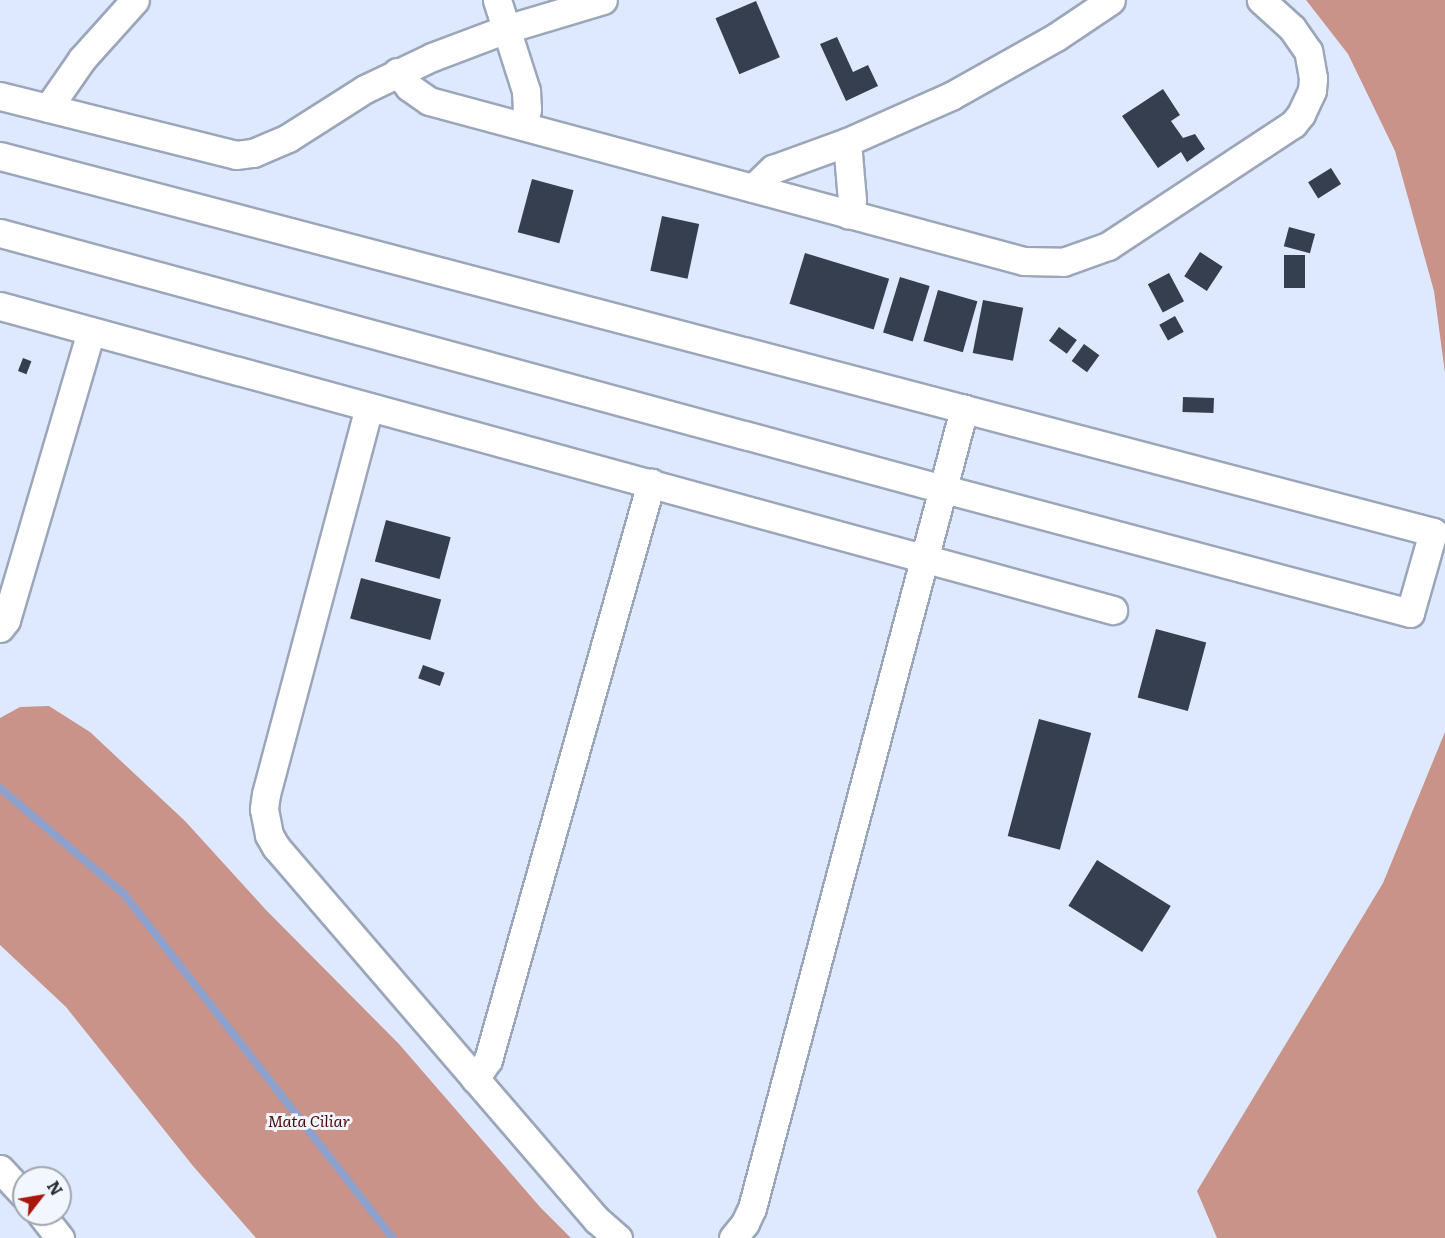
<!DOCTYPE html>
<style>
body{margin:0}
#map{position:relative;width:1445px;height:1238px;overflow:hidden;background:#dee9ff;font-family:Literata,serif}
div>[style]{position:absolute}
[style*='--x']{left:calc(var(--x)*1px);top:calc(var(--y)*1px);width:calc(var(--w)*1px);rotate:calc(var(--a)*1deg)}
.forest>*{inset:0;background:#c9938a}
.stream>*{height:8px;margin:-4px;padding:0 4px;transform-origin:4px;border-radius:4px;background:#8da1cc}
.building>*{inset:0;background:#363f50;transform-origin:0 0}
.roads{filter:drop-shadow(2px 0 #9ca6ba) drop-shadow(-2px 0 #9ca6ba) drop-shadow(0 2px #9ca6ba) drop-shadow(0 -2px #9ca6ba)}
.street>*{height:27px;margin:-13.5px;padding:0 13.5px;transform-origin:13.5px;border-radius:13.5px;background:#fff}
span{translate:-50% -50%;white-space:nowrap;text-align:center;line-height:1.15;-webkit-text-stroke:6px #f2f6ff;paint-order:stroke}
.park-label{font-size:16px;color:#500e08;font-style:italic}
.north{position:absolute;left:12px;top:1166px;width:60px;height:60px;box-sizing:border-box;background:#f2f6ff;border:2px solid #a1a5ae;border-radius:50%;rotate:59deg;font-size:16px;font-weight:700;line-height:24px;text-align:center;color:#282c34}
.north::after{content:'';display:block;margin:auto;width:21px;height:27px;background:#a8160c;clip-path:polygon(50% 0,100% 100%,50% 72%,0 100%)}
</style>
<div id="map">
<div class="forest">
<div style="clip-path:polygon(1306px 0,1445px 0,1445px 373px,1434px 291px,1395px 151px,1348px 54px)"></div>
<div style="clip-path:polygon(49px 706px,90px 732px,185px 821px,266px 910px,399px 1044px,540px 1207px,571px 1238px,256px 1238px,193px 1166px,66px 1007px,0 945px,0 718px,20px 707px)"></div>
<div style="clip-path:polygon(1445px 732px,1445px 1238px,1217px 1238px,1197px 1191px,1383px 883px)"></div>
</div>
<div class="stream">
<div style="--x:0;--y:788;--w:163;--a:40.5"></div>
<div style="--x:124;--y:894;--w:437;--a:52"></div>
</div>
<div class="building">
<div style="left:756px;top:1px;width:61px;height:44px;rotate:67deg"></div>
<div style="clip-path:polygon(837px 37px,853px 72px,868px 65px,878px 86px,846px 101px,820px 44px)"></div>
<div style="clip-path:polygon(1163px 89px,1180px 115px,1171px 121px,1183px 138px,1195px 134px,1205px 149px,1187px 162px,1181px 152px,1158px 168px,1122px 116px)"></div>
<div style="left:1331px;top:168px;width:19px;height:27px;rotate:58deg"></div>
<div style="left:532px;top:179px;width:43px;height:55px;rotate:15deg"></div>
<div style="left:662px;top:216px;width:38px;height:56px;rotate:12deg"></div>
<div style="left:1289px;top:227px;width:27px;height:20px;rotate:15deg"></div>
<div style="left:1200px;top:252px;width:27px;height:29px;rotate:33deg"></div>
<div style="left:805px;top:253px;width:88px;height:53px;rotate:17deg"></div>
<div style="left:1284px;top:255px;width:21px;height:33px"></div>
<div style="left:1169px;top:273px;width:32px;height:24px;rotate:62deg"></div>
<div style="left:900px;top:277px;width:31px;height:58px;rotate:17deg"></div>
<div style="left:938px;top:290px;width:41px;height:53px;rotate:16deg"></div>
<div style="left:983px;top:300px;width:41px;height:54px;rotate:11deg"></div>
<div style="left:1175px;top:316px;width:18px;height:18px;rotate:61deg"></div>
<div style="left:1059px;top:327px;width:22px;height:17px;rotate:36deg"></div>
<div style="left:1084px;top:344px;width:19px;height:21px;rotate:36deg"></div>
<div style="left:23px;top:358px;width:9px;height:14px;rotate:21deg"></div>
<div style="left:1183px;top:397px;width:31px;height:15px;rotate:2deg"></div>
<div style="left:386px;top:520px;width:67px;height:43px;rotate:15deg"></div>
<div style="left:361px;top:578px;width:83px;height:42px;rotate:15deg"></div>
<div style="left:1156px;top:629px;width:52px;height:71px;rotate:15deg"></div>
<div style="left:423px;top:665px;width:23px;height:14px;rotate:20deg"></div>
<div style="left:1039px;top:719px;width:54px;height:121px;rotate:15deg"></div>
<div style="left:1097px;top:860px;width:87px;height:54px;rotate:32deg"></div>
</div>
<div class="roads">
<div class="street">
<div style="--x:497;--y:0;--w:96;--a:72.3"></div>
<div style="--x:526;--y:91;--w:18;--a:87"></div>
<div style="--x:527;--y:109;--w:17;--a:103"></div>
<div style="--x:397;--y:72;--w:19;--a:51"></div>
<div style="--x:409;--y:87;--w:24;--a:35"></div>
<div style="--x:429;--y:101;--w:616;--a:15.05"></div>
<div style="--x:1024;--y:261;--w:39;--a:1"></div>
<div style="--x:1063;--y:262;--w:48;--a:-19.6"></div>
<div style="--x:1108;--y:246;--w:222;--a:-33.4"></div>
<div style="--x:1293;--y:124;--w:13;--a:-51"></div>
<div style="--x:1301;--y:114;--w:26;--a:-65"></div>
<div style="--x:1312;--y:90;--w:12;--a:-85"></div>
<div style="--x:1313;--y:78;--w:27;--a:-100"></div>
<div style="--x:1308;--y:51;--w:28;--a:-125"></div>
<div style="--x:1292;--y:28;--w:42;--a:-137.9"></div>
<div style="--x:0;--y:96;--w:243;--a:14"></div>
<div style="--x:236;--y:155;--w:17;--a:-7"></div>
<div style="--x:253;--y:153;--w:38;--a:-23"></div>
<div style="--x:288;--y:138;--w:91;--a:-32.5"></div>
<div style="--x:365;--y:89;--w:74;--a:-25.5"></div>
<div style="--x:432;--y:57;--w:79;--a:-20.7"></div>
<div style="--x:506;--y:29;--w:101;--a:-16.6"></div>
<div style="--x:48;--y:108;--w:60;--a:-55.2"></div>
<div style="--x:82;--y:59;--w:79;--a:-48.1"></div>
<div style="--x:847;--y:142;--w:58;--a:85.1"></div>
<div style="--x:852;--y:200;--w:15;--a:106"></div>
<div style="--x:0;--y:156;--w:1482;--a:14.7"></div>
<div style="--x:1433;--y:532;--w:84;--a:105.9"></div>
<div style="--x:1410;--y:613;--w:483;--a:-165.1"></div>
<div style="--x:943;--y:489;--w:977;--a:-164.81"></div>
<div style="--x:753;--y:188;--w:28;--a:-44"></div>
<div style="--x:773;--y:169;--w:79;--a:-20"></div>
<div style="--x:847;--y:142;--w:114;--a:-23.9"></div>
<div style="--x:951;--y:96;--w:120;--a:-29.3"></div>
<div style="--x:1056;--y:37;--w:66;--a:-33.9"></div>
<div style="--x:0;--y:306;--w:1154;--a:15.28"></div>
<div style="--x:369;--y:407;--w:400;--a:104.9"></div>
<div style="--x:266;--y:794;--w:15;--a:98"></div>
<div style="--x:264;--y:809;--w:26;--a:79"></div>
<div style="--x:269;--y:835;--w:14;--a:60"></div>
<div style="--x:276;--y:847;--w:492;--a:49.3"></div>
<div style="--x:597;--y:1220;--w:28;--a:41"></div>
<div style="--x:0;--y:628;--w:10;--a:-53"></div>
<div style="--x:6;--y:620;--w:301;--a:-73.6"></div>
<div style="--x:475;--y:1079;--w:23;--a:-56"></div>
<div style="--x:488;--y:1060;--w:600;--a:-74.23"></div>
<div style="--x:0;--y:1169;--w:35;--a:47"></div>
<div style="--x:41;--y:1214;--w:31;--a:52"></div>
<div style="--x:733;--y:1238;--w:19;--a:-51"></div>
<div style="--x:745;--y:1223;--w:17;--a:-65"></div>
<div style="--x:752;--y:1208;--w:827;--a:-75.14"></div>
</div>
</div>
<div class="park-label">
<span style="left:309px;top:1120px">Mata Ciliar</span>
</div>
<div class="north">N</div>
</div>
